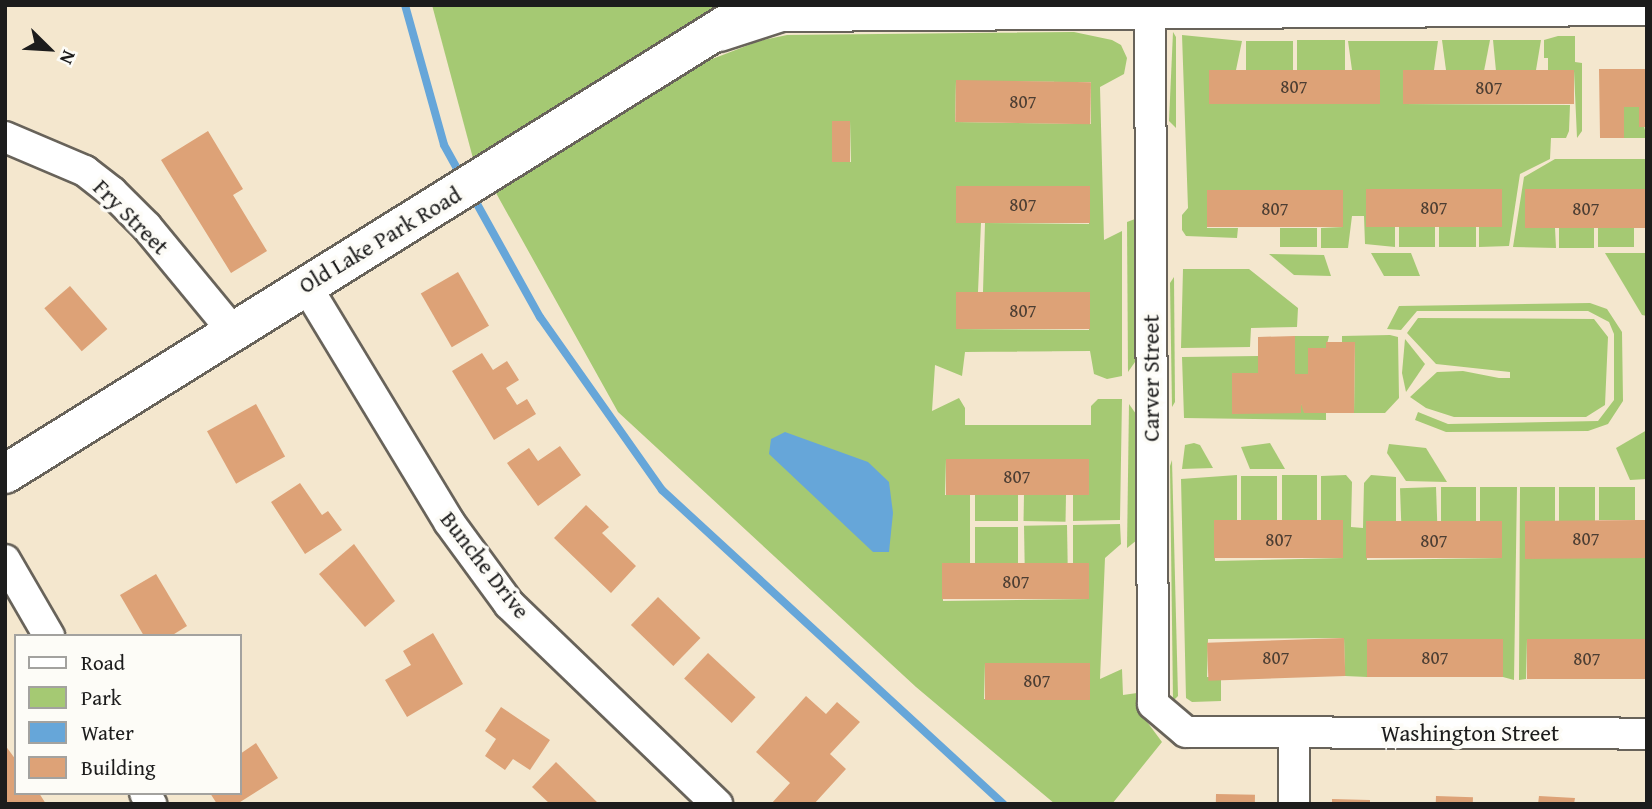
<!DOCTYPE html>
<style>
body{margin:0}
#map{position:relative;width:1652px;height:809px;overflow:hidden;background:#f4e7ce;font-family:"Gentium Book Plus",serif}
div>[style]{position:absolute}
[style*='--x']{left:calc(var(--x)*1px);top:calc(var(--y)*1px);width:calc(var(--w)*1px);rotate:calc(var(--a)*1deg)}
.green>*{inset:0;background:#a5c973;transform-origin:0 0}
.water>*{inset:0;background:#66a6d9}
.stream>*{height:8px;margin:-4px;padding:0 4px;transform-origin:4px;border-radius:4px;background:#66a6d9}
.building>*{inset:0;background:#dda277;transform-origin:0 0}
.roads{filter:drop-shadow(2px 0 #68635a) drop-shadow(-2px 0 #68635a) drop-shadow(0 2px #68635a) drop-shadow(0 -2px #68635a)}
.minor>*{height:30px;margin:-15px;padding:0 15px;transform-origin:15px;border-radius:15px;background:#fff}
.tertiary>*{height:38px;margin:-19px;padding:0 19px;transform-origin:19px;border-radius:19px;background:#fff}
span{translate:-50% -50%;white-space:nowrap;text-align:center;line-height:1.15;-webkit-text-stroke:7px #fdfcf7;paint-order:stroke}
.number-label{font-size:19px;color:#4c3e33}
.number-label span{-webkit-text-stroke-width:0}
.street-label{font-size:23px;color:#1c1c1c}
.frame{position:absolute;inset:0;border:7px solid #1c1c1c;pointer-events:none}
.legend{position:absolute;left:14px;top:634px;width:228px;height:161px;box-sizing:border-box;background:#fdfcf7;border:2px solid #a3a29f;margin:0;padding:9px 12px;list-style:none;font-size:21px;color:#1c1c1c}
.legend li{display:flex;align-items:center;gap:14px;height:35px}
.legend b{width:35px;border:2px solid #a3a29f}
.north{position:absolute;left:14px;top:14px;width:70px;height:70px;-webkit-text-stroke:5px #fdfcf7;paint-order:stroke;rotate:114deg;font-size:19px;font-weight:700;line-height:28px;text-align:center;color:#1c1c1c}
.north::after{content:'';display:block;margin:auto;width:24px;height:32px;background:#1c1c1c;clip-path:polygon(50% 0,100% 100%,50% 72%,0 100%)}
</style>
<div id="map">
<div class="green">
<div style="clip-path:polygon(432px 5px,734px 5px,474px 162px)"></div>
<div style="clip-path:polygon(evenodd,1074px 32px,1112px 40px,1121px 45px,1127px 58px,1124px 74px,1100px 87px,1104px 240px,1122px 231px,1122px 376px,1107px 379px,1094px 374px,1090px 351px,965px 352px,962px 376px,935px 365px,932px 411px,959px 398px,965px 408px,965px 425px,1091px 425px,1091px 406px,1098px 399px,1122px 399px,1120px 520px,1073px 521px,1073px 495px,1089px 495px,1089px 459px,946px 459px,945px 495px,970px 495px,970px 565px,942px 566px,943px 601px,1089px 599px,1089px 564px,1073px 564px,1073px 525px,1120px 524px,1121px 544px,1105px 558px,1100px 679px,1122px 669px,1123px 695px,1137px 693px,1139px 711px,1162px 742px,1112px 804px,1055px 804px,916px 687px,618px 412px,496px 193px,707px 61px,759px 41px,787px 35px,1074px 32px,956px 81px,1091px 82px,1091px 124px,955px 122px,956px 81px,1074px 32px,850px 121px,851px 162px,833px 162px,832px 122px,850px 121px,1074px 32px,1090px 186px,1089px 224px,985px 223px,983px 292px,1090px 293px,1089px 330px,956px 329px,956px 293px,978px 292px,981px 223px,1090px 186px,1074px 32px,985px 663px,1090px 663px,1090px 699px,984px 699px,985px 663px)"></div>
<div style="clip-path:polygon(1173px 32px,1176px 37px,1176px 128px,1169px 121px)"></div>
<div style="clip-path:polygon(1182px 35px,1242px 41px,1236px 70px,1209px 70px,1209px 104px,1379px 104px,1380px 70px,1352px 70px,1348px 41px,1438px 41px,1434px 70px,1403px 71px,1403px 104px,1570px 105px,1569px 131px,1566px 138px,1551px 138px,1550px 159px,1520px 174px,1509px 246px,1479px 247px,1479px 227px,1502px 226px,1502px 189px,1366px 190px,1366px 227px,1395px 227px,1395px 247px,1365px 244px,1364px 216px,1352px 216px,1348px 248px,1321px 248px,1321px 228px,1343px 227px,1342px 190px,1207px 191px,1207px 228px,1238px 228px,1237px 238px,1186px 236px,1182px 230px,1182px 215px,1188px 208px)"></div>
<div style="clip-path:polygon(1558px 36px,1575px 36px,1575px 62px,1582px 63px,1582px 131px,1577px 138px,1574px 71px,1548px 71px,1548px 58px,1544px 58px,1544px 40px)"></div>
<div style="left:1297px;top:40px;width:48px;height:30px"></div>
<div style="clip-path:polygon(1442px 40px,1490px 40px,1484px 71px,1446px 70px)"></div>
<div style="clip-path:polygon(1493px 40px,1541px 40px,1536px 70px,1496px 71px)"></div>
<div style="left:1246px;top:41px;width:47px;height:29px"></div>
<div style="clip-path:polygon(1624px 107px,1639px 107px,1647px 138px,1624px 138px)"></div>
<div style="clip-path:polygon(1555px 159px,1647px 159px,1647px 189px,1525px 190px,1525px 228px,1555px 228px,1556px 248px,1513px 247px,1524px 177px)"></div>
<div style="clip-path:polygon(1135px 219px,1135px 362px,1128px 372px,1127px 222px)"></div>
<div style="left:1399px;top:227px;width:36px;height:20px"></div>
<div style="left:1439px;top:227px;width:37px;height:20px"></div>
<div style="left:1280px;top:228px;width:37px;height:19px"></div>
<div style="left:1559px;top:228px;width:35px;height:20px"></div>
<div style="left:1598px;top:228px;width:36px;height:19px"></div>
<div style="clip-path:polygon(1371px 253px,1411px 253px,1420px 276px,1384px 276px)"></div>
<div style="clip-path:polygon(1605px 253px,1647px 253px,1647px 316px,1642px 315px)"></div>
<div style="clip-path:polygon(1269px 254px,1324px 255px,1331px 276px,1294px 275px)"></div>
<div style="clip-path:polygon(1183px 269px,1249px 269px,1298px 308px,1297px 327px,1251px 328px,1250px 347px,1181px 348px)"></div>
<div style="clip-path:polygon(1174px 277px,1175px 402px,1172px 407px,1170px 283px)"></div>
<div style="clip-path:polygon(1590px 303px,1607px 309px,1622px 332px,1623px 401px,1608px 424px,1588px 431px,1446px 432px,1415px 420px,1418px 412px,1448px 424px,1598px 421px,1614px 400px,1614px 334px,1609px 322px,1588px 311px,1417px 311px,1401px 330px,1387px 329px,1399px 306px)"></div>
<div style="clip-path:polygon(1418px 318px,1594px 319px,1608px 337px,1605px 405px,1586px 417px,1454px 417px,1426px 408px,1410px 397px,1437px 372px,1463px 371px,1499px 378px,1510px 378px,1510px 372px,1436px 364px,1407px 333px)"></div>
<div style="clip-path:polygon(1390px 335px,1398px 337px,1399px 398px,1385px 413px,1354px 413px,1355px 342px,1342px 342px,1342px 336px)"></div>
<div style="clip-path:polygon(1295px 336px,1329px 336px,1326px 348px,1308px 348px,1308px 374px,1295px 374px)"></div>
<div style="clip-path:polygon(1405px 339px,1425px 364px,1406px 392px,1402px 373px)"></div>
<div style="clip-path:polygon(1258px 356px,1258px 373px,1232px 373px,1232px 414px,1304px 404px,1304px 413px,1326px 413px,1326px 420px,1184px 418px,1182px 357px)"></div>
<div style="clip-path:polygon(1129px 404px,1136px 414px,1137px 540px,1127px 548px)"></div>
<div style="clip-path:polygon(1647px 430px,1647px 479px,1630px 480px,1616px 448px)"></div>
<div style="clip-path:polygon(1194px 443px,1200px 445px,1213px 468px,1182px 469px,1185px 445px)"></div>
<div style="clip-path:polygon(1270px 443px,1285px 469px,1250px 469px,1241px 447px)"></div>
<div style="clip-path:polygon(1389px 444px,1426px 448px,1447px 482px,1406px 481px,1387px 453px)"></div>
<div style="clip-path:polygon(1172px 460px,1178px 696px,1173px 701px,1170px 466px)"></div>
<div style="clip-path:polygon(1237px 475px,1237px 522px,1214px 523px,1215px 561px,1343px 558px,1343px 520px,1321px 520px,1321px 476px,1346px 475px,1352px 482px,1351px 527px,1363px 528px,1364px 483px,1371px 475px,1396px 477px,1396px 522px,1367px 523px,1367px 560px,1502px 558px,1502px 521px,1480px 521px,1480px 487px,1517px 487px,1514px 680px,1503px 677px,1503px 639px,1368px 639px,1367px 677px,1345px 676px,1344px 638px,1208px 639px,1207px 677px,1221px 677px,1221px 701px,1192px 702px,1186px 698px,1181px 479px)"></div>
<div style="left:1317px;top:475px;width:46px;height:35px;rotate:90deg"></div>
<div style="left:1241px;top:476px;width:36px;height:46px"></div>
<div style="left:1436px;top:487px;width:35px;height:36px;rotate:88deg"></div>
<div style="left:1441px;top:487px;width:35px;height:35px"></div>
<div style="clip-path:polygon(1520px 487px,1555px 487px,1555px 521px,1525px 521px,1647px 558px,1647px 639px,1527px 639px,1526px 679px,1519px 680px)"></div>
<div style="left:1559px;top:487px;width:36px;height:34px"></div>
<div style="left:1599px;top:487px;width:36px;height:33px"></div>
<div style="left:1018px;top:494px;width:27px;height:43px;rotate:90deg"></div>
<div style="left:1024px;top:494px;width:42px;height:27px;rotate:1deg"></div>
<div style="left:1067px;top:525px;width:39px;height:43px;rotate:89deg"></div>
<div style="left:975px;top:527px;width:43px;height:38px"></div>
</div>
<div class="water">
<div style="clip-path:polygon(785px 432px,868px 462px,889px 482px,893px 513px,889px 552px,873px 552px,769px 454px,771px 439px)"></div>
</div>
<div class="stream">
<div style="--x:405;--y:5;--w:145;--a:74.4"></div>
<div style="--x:444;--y:145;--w:38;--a:61"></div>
<div style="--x:472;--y:195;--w:140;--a:60.9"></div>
<div style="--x:540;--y:317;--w:212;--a:54.8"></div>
<div style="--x:662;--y:490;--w:464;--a:42.6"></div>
</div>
<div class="building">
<div style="clip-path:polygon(1599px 69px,1647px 69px,1647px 127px,1639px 127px,1639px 107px,1624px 107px,1624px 138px,1600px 138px)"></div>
<div style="left:1209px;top:70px;width:171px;height:34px"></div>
<div style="left:1403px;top:70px;width:171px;height:34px"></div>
<div style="left:956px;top:80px;width:135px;height:42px;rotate:1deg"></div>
<div style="left:832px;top:121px;width:18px;height:41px"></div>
<div style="clip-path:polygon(208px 131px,243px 189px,233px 195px,267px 251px,231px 273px,161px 160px)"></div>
<div style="left:956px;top:186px;width:134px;height:37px"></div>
<div style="left:1502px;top:189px;width:38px;height:136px;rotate:90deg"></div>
<div style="left:1647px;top:189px;width:39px;height:122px;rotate:90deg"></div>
<div style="left:1343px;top:190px;width:37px;height:136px;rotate:90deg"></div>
<div style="left:458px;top:272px;width:62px;height:43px;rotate:60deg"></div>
<div style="left:70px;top:286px;width:57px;height:34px;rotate:49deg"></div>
<div style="left:956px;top:292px;width:134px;height:37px"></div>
<div style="clip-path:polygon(1295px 336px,1295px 374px,1308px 374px,1308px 348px,1326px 348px,1326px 342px,1355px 342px,1354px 413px,1304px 413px,1301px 404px,1301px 413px,1232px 414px,1232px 373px,1258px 373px,1258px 337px)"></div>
<div style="clip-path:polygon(482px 353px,493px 370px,507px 361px,519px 380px,506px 388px,517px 405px,527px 399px,536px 414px,494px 440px,452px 371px)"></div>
<div style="left:256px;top:404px;width:60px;height:56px;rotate:61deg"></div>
<div style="clip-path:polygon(560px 446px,581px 475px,538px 506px,507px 463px,529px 448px,538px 461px)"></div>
<div style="left:946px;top:459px;width:143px;height:36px"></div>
<div style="clip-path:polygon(300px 483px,322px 515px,328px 511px,342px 530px,305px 554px,271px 502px)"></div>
<div style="clip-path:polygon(586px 505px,609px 527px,602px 533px,636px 566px,611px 593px,554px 538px)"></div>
<div style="left:1343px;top:520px;width:38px;height:129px;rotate:90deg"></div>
<div style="clip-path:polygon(1639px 520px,1647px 520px,1647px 558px,1525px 559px,1525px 521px)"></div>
<div style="left:1502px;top:521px;width:37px;height:136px;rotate:90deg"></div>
<div style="clip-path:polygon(354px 544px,395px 601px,365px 627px,319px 574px)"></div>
<div style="left:1089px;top:563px;width:36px;height:147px;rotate:90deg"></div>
<div style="clip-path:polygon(156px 574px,187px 626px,171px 636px,144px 636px,120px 595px)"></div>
<div style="left:658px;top:597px;width:59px;height:39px;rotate:44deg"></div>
<div style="clip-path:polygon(433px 633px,463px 684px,407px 717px,385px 680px,411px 665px,403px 651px)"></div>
<div style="left:1344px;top:638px;width:38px;height:137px;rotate:88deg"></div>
<div style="left:1367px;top:639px;width:136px;height:38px"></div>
<div style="left:1527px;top:639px;width:120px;height:40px"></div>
<div style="left:708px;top:653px;width:65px;height:35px;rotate:43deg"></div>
<div style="left:985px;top:663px;width:105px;height:37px"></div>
<div style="clip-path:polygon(806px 696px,826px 714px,837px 702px,860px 722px,830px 754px,846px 769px,814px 804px,771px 804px,790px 783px,756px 752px)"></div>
<div style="clip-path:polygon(501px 707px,550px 740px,530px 770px,513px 759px,505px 770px,485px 756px,496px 739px,485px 731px)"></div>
<div style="clip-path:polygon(256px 743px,278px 778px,237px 804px,217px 804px,210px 793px,240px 793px,240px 754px)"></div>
<div style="clip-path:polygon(5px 745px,16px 760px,16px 793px,39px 793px,46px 804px,5px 804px)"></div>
<div style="clip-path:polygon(556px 762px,599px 804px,550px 804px,532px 787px)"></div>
<div style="left:1216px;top:794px;width:39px;height:10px;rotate:1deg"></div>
<div style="left:1436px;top:796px;width:37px;height:8px;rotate:2deg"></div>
<div style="clip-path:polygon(1539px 796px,1575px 798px,1574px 804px,1538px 804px)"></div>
<div style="clip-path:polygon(1332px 799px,1370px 800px,1370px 804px,1332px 804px)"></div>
</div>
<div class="roads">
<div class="minor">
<div style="--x:1150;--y:9;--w:695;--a:89.75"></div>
<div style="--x:1153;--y:704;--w:43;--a:40.3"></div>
<div style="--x:1186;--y:732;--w:461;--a:0.2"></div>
<div style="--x:5;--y:137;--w:87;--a:23"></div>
<div style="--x:85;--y:171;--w:34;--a:38"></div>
<div style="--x:112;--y:192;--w:49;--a:45"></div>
<div style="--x:147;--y:227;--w:134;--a:50.5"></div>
<div style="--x:305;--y:284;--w:278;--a:58.8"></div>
<div style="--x:449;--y:522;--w:102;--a:53.8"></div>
<div style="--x:509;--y:604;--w:289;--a:43.9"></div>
<div style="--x:5;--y:560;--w:88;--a:59.9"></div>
<div style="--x:145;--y:793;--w:13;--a:61"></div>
<div style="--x:1294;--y:804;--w:72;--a:-90"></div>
</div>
<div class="tertiary">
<div style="--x:719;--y:32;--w:65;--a:-17.9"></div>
<div style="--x:781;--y:12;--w:866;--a:-0.4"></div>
<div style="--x:5;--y:474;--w:866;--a:-31.93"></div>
</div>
</div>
<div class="number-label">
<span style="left:1294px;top:87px">807</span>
<span style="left:1489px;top:88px">807</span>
<span style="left:1023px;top:102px">807</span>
<span style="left:1023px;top:205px">807</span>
<span style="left:1434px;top:208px">807</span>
<span style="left:1275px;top:209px">807</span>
<span style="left:1586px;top:209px">807</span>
<span style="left:1023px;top:311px">807</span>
<span style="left:1017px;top:477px">807</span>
<span style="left:1586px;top:539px">807</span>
<span style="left:1279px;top:540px">807</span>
<span style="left:1434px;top:541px">807</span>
<span style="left:1016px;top:582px">807</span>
<span style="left:1276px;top:658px">807</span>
<span style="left:1435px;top:658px">807</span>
<span style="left:1587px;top:659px">807</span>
<span style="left:1037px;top:681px">807</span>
</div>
<div class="street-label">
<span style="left:131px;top:217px;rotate:45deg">Fry Street</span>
<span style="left:380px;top:240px;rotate:-31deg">Old Lake Park Road</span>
<span style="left:1151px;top:378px;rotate:-90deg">Carver Street</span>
<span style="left:485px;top:565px;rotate:52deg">Bunche Drive</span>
<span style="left:1470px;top:733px">Washington Street</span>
</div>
<div class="frame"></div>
<ul class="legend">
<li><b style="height:9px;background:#fff"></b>Road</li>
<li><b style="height:19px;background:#a5c973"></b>Park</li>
<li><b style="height:19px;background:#66a6d9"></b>Water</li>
<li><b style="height:19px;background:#dda277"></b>Building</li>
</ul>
<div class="north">N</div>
</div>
